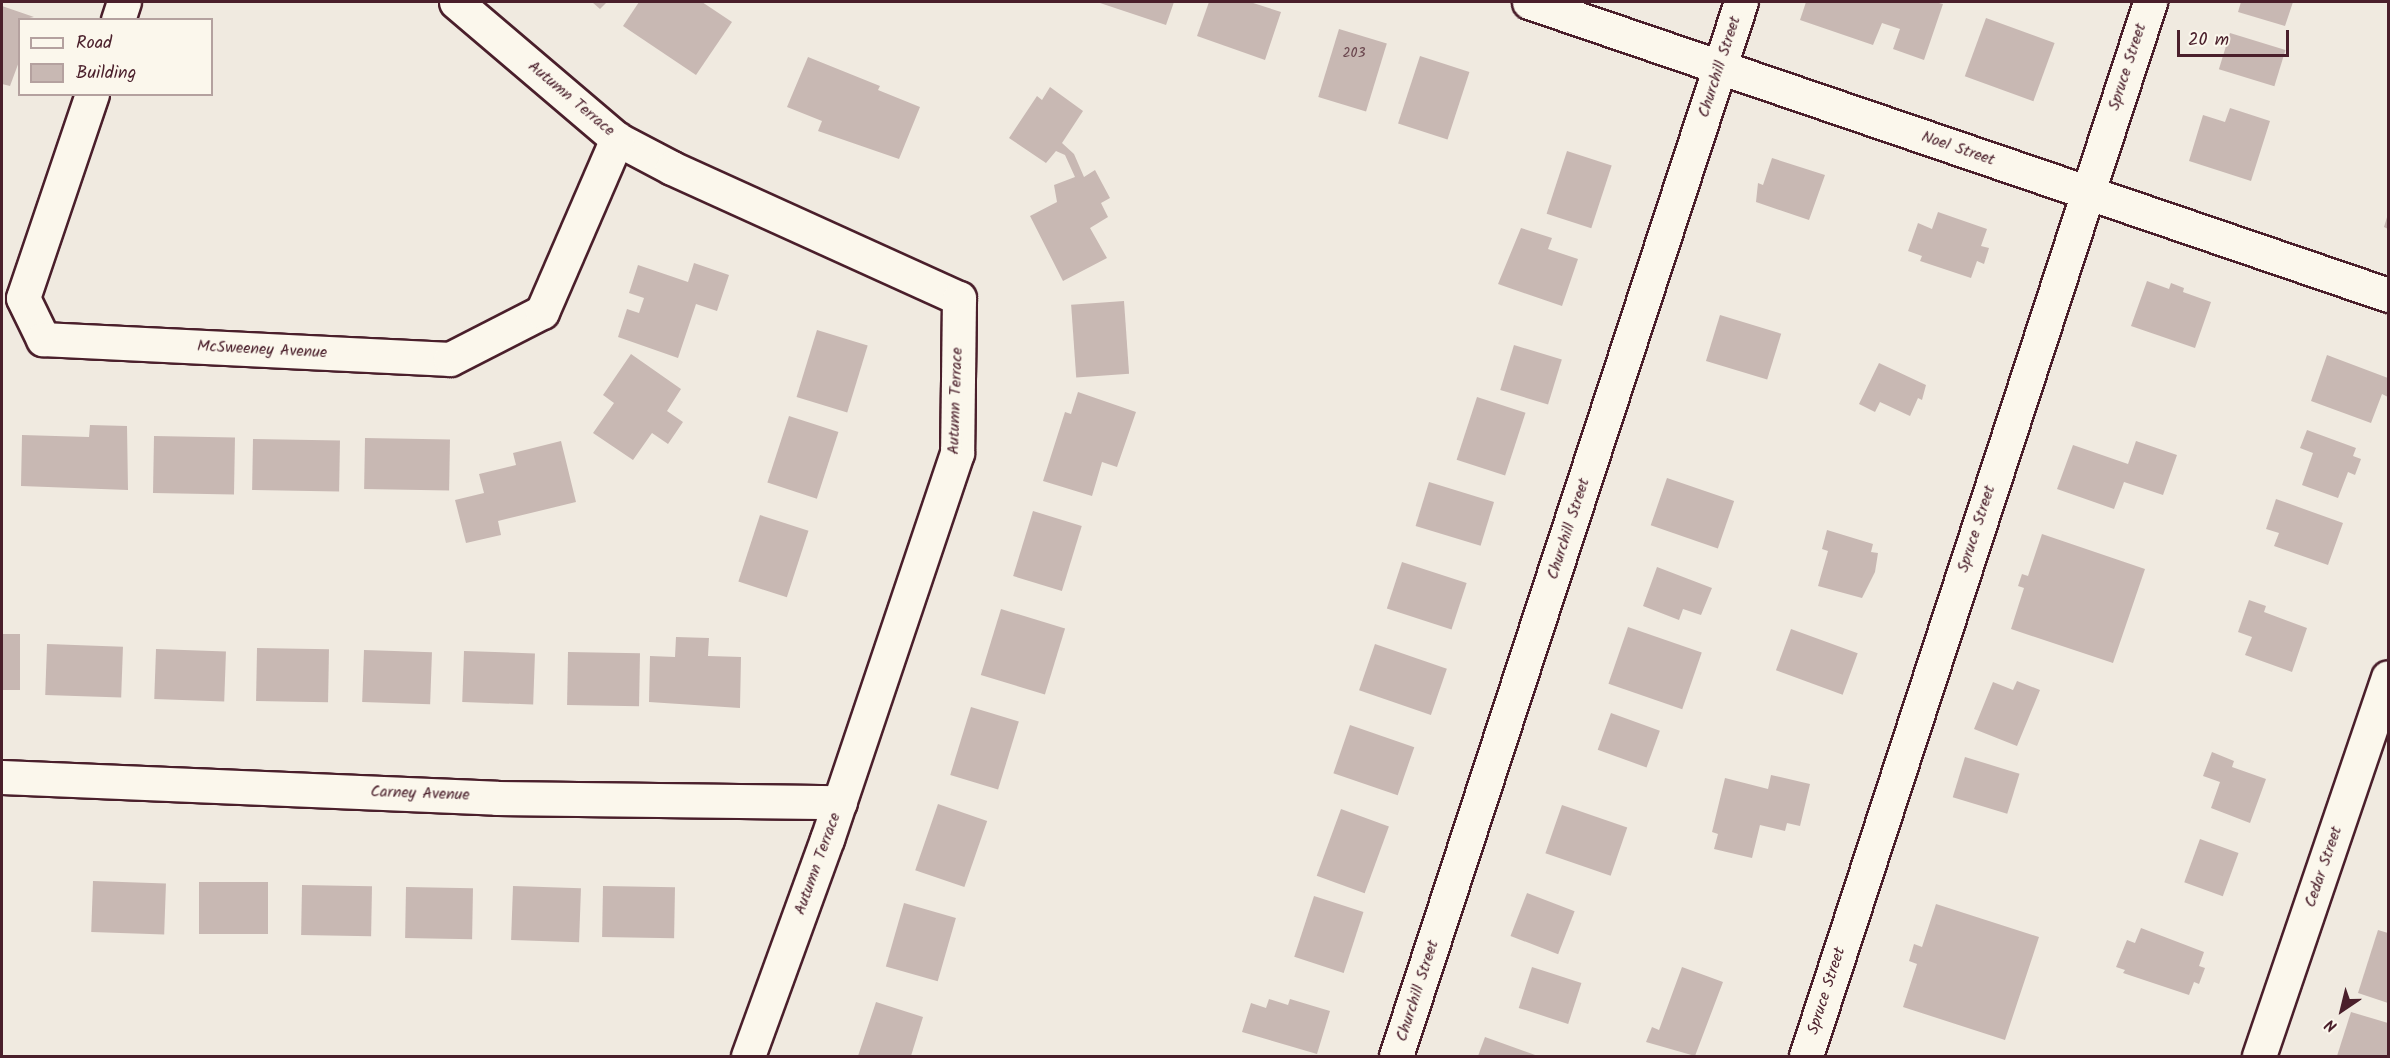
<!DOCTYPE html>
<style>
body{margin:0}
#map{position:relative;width:2390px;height:1058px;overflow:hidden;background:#f0eae0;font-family:Kalam,sans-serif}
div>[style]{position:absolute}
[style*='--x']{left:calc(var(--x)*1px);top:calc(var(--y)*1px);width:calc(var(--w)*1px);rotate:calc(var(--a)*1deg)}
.building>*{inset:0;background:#c8b8b3;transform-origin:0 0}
.roads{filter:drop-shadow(2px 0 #4a1f2b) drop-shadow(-2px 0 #4a1f2b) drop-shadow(0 2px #4a1f2b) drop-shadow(0 -2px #4a1f2b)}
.minor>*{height:33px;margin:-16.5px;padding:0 16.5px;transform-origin:16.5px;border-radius:16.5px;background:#fbf7ec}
span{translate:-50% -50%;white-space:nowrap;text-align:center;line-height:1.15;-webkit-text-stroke:6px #fbf7ec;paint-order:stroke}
.number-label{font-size:14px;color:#6a454d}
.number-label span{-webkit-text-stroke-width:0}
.street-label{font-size:16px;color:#4a1f2b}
.frame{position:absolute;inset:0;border:3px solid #4a1f2b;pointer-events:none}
.legend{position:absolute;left:18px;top:18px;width:195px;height:78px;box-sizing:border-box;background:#fbf7ec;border:2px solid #b4a19f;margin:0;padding:8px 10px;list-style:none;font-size:18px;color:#4a1f2b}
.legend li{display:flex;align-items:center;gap:12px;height:30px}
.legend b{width:30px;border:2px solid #b4a19f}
.north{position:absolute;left:2312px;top:980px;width:60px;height:60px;-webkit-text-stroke:4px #fbf7ec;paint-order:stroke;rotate:215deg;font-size:16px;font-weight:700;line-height:24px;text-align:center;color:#4a1f2b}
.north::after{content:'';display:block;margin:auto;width:21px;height:27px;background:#4a1f2b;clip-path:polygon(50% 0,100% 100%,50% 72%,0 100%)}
.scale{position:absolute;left:2177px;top:30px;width:112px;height:27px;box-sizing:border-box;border:3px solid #4a1f2b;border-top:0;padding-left:8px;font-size:18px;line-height:21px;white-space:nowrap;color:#4a1f2b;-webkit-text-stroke:4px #fbf7ec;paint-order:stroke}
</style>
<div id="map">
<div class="building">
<div style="clip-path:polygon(592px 2px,607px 2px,600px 9px)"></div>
<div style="clip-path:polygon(639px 2px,702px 2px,732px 22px,696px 75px,623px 26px)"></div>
<div style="clip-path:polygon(1097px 2px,1174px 2px,1166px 25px)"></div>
<div style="clip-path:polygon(1209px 2px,1250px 2px,1281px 12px,1265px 60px,1197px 36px)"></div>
<div style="clip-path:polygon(1806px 2px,1935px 2px,1943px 4px,1924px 60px,1893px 49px,1900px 29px,1882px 23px,1873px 45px,1800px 20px)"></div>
<div style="clip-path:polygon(2241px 2px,2293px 2px,2285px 26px,2238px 12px)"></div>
<div style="clip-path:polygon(2px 6px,34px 17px,20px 20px,20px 59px,10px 86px,2px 84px)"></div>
<div style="left:1986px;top:18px;width:73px;height:62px;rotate:20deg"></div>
<div style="left:1339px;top:29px;width:50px;height:71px;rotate:17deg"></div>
<div style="left:2230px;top:33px;width:58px;height:38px;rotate:17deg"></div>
<div style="left:1420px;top:56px;width:52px;height:71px;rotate:18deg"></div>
<div style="clip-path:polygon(808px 57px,880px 86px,878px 90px,920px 107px,899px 159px,818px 131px,822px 121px,787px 107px)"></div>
<div style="clip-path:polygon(1050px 87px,1083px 111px,1062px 143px,1074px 154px,1084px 177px,1095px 170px,1110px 198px,1101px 203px,1108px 217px,1090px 228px,1107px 258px,1063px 281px,1030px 216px,1057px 202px,1054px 185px,1075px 177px,1065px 155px,1056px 151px,1046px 163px,1009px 138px,1037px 96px,1042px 100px)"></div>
<div style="clip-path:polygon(2230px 108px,2270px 121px,2251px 181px,2189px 161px,2203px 115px,2225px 122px)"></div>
<div style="left:1567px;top:151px;width:47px;height:66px;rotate:18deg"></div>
<div style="clip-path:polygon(1772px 158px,1825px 175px,1809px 220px,1756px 202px,1758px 183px,1763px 185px)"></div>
<div style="clip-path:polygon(1938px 212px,1987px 229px,1981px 246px,1989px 248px,1984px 264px,1977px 261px,1971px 278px,1920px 261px,1922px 256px,1908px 251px,1918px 223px,1932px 229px)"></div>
<div style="clip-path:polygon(2388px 214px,2388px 229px,2384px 227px)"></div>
<div style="clip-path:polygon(1521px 228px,1552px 238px,1548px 249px,1578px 259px,1562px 306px,1498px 284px)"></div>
<div style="clip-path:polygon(694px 263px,729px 275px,717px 311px,696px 304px,678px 358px,618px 337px,627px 309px,639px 313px,644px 298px,629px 293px,638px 265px,688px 282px)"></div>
<div style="clip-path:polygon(2147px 281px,2169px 289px,2171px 283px,2184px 288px,2183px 292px,2211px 302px,2195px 348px,2131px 326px)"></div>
<div style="left:1124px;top:301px;width:73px;height:53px;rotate:86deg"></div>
<div style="left:1720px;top:315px;width:64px;height:48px;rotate:17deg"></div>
<div style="left:817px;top:330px;width:53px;height:70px;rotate:17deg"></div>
<div style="left:1514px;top:345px;width:50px;height:47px;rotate:17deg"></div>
<div style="clip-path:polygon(631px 354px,681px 389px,667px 411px,683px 422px,668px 444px,652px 433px,633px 460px,593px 433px,614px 403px,603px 395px)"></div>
<div style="clip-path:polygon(2327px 355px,2388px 378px,2388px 397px,2382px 394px,2371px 423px,2311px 401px)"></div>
<div style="clip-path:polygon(1879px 363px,1926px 385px,1922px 400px,1918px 398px,1910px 416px,1880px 402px,1875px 412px,1859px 404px)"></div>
<div style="clip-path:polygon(1078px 392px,1136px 412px,1117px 467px,1102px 462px,1092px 496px,1043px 481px,1065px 412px,1071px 414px)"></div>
<div style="left:1477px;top:397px;width:51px;height:66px;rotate:18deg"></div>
<div style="left:789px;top:416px;width:52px;height:70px;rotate:18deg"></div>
<div style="clip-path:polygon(90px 425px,127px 426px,128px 490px,21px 486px,22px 435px,89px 437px)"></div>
<div style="clip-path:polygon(2307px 430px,2356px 448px,2353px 456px,2361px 459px,2355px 475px,2348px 472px,2338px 498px,2302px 485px,2313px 453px,2300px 448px)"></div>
<div style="left:154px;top:436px;width:81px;height:57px;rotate:1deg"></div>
<div style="left:365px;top:438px;width:85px;height:51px;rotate:1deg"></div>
<div style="left:253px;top:439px;width:87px;height:51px;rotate:1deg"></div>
<div style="clip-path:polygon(561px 441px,576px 502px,498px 521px,501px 535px,466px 543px,455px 500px,484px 493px,479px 474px,516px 465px,513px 453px)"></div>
<div style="clip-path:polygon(2136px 441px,2177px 455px,2163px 495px,2124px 482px,2114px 509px,2057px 489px,2073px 445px,2128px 464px)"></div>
<div style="left:1667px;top:478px;width:71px;height:50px;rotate:19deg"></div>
<div style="left:1429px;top:482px;width:68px;height:46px;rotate:17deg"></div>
<div style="clip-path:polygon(2276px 499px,2343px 523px,2328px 565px,2274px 546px,2279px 533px,2266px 529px)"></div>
<div style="left:1033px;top:511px;width:51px;height:68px;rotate:17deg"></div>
<div style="left:760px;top:515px;width:51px;height:70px;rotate:18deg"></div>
<div style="clip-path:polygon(1827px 530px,1873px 544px,1871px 552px,1878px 553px,1875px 572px,1862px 598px,1818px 586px,1828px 551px,1822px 549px)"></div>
<div style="clip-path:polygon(2042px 534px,2145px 569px,2113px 663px,2011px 629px,2024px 588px,2018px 586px,2022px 574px,2028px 576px)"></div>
<div style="left:1402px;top:562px;width:68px;height:49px;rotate:18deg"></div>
<div style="clip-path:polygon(1657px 567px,1712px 588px,1701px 615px,1683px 609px,1679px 620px,1643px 606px)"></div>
<div style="clip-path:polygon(2249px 600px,2266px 606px,2264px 612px,2307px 628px,2292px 672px,2245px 655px,2252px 637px,2238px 632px)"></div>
<div style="left:1001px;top:609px;width:67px;height:69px;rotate:17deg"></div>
<div style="left:1628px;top:627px;width:78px;height:60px;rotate:19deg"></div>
<div style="left:1791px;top:629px;width:71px;height:44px;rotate:20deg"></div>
<div style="left:2px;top:634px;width:18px;height:56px"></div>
<div style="clip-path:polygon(676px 637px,709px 638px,708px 656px,741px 657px,740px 708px,649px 702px,650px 656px,675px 657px)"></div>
<div style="left:47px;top:644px;width:76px;height:51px;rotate:2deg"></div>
<div style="left:1375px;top:644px;width:76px;height:49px;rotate:19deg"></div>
<div style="left:257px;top:648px;width:72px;height:53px;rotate:1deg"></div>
<div style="left:156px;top:649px;width:70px;height:50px;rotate:2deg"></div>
<div style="left:364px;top:650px;width:68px;height:52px;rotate:2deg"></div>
<div style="left:464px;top:651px;width:71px;height:51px;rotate:2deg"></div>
<div style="left:568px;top:652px;width:72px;height:53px;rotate:1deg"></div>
<div style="clip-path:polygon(2017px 681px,2040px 690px,2017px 746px,1974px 729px,1993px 682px,2013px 690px)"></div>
<div style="left:971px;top:707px;width:50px;height:71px;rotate:17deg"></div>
<div style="left:1611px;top:713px;width:52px;height:39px;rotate:20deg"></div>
<div style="left:1350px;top:725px;width:68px;height:51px;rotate:19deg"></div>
<div style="clip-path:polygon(2212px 752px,2234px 761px,2232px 767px,2266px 779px,2250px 823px,2211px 808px,2220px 782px,2203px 776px)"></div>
<div style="left:1965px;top:757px;width:57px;height:42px;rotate:17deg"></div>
<div style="clip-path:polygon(1771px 775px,1810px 784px,1800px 826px,1787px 823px,1785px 831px,1760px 825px,1752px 858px,1714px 849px,1718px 834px,1712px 832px,1725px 778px,1768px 789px)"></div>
<div style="left:938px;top:804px;width:52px;height:70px;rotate:19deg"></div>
<div style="left:1562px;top:805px;width:69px;height:51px;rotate:19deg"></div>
<div style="left:1341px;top:809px;width:51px;height:71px;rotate:20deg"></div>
<div style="left:2200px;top:839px;width:41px;height:46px;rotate:20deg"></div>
<div style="left:93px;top:881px;width:73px;height:51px;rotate:2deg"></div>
<div style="left:199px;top:882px;width:69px;height:52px"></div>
<div style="left:302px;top:885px;width:70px;height:50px;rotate:1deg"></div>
<div style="left:513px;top:886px;width:68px;height:54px;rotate:2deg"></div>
<div style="left:603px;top:886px;width:72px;height:51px;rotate:1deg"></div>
<div style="left:406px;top:887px;width:67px;height:51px;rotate:1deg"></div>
<div style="left:1527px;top:893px;width:51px;height:46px;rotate:21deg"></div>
<div style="left:1314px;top:896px;width:52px;height:64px;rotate:18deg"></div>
<div style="left:904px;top:903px;width:54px;height:66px;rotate:16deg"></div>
<div style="clip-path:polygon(1936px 904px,2039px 937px,2005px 1040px,1903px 1007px,1917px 964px,1909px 961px,1914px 944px,1922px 947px)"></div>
<div style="clip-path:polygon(2141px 928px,2204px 952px,2199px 966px,2205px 968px,2199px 984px,2194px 982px,2189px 995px,2123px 973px,2125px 970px,2116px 967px,2127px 940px,2135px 943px)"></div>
<div style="clip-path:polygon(2378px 930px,2388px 933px,2388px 1003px,2358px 993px)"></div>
<div style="left:1532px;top:967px;width:52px;height:43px;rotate:18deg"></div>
<div style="clip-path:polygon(1682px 967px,1723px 982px,1695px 1056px,1646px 1042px,1652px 1027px,1659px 1030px)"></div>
<div style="clip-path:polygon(1269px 999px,1288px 1005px,1290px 999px,1330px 1011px,1317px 1054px,1242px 1032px,1251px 1003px,1266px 1008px)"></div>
<div style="clip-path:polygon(876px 1002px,923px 1017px,911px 1056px,858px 1056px)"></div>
<div style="clip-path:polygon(2351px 1012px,2388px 1023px,2388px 1056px,2337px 1056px)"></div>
<div style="clip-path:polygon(1485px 1037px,1538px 1056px,1478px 1056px)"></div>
</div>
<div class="roads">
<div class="minor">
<div style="--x:456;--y:2;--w:211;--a:40.4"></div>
<div style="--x:617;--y:139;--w:62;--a:27.8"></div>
<div style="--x:672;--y:168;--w:315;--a:24.4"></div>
<div style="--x:959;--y:298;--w:155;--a:90.7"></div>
<div style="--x:957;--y:453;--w:407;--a:108.6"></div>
<div style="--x:827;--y:839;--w:231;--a:110"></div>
<div style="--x:1529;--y:2;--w:908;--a:18.83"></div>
<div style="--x:118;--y:20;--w:19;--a:-72"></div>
<div style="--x:92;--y:94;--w:215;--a:108.7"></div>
<div style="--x:23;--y:298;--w:46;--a:64"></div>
<div style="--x:43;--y:339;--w:407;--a:2.8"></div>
<div style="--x:450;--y:359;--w:103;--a:-27.1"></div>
<div style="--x:542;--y:312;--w:189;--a:-66.6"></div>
<div style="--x:2;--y:777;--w:495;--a:2.4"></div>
<div style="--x:497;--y:798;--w:343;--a:0.7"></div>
<div style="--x:1396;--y:1056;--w:1109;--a:-71.88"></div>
<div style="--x:1806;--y:1056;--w:1109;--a:-71.92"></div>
<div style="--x:2259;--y:1056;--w:400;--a:-71.2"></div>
</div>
</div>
<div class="number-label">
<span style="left:1354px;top:53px">203</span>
</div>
<div class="street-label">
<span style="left:1720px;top:67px;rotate:-72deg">Churchill Street</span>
<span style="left:2128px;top:67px;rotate:-72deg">Spruce Street</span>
<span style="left:571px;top:99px;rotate:40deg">Autumn Terrace</span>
<span style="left:1958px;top:149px;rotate:19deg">Noel Street</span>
<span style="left:262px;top:350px;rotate:3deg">McSweeney Avenue</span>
<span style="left:956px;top:401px;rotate:-88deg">Autumn Terrace</span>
<span style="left:1569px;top:529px;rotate:-72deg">Churchill Street</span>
<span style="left:1977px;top:529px;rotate:-72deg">Spruce Street</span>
<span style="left:420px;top:794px;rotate:2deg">Carney Avenue</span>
<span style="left:818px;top:864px;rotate:-70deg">Autumn Terrace</span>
<span style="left:2324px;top:867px;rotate:-71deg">Cedar Street</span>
<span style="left:1418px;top:991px;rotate:-72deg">Churchill Street</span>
<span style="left:1827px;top:991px;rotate:-72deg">Spruce Street</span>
</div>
<div class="frame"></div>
<ul class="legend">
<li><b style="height:8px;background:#fbf7ec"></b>Road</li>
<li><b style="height:16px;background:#c8b8b3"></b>Building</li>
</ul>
<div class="north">N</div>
<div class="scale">20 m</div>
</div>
